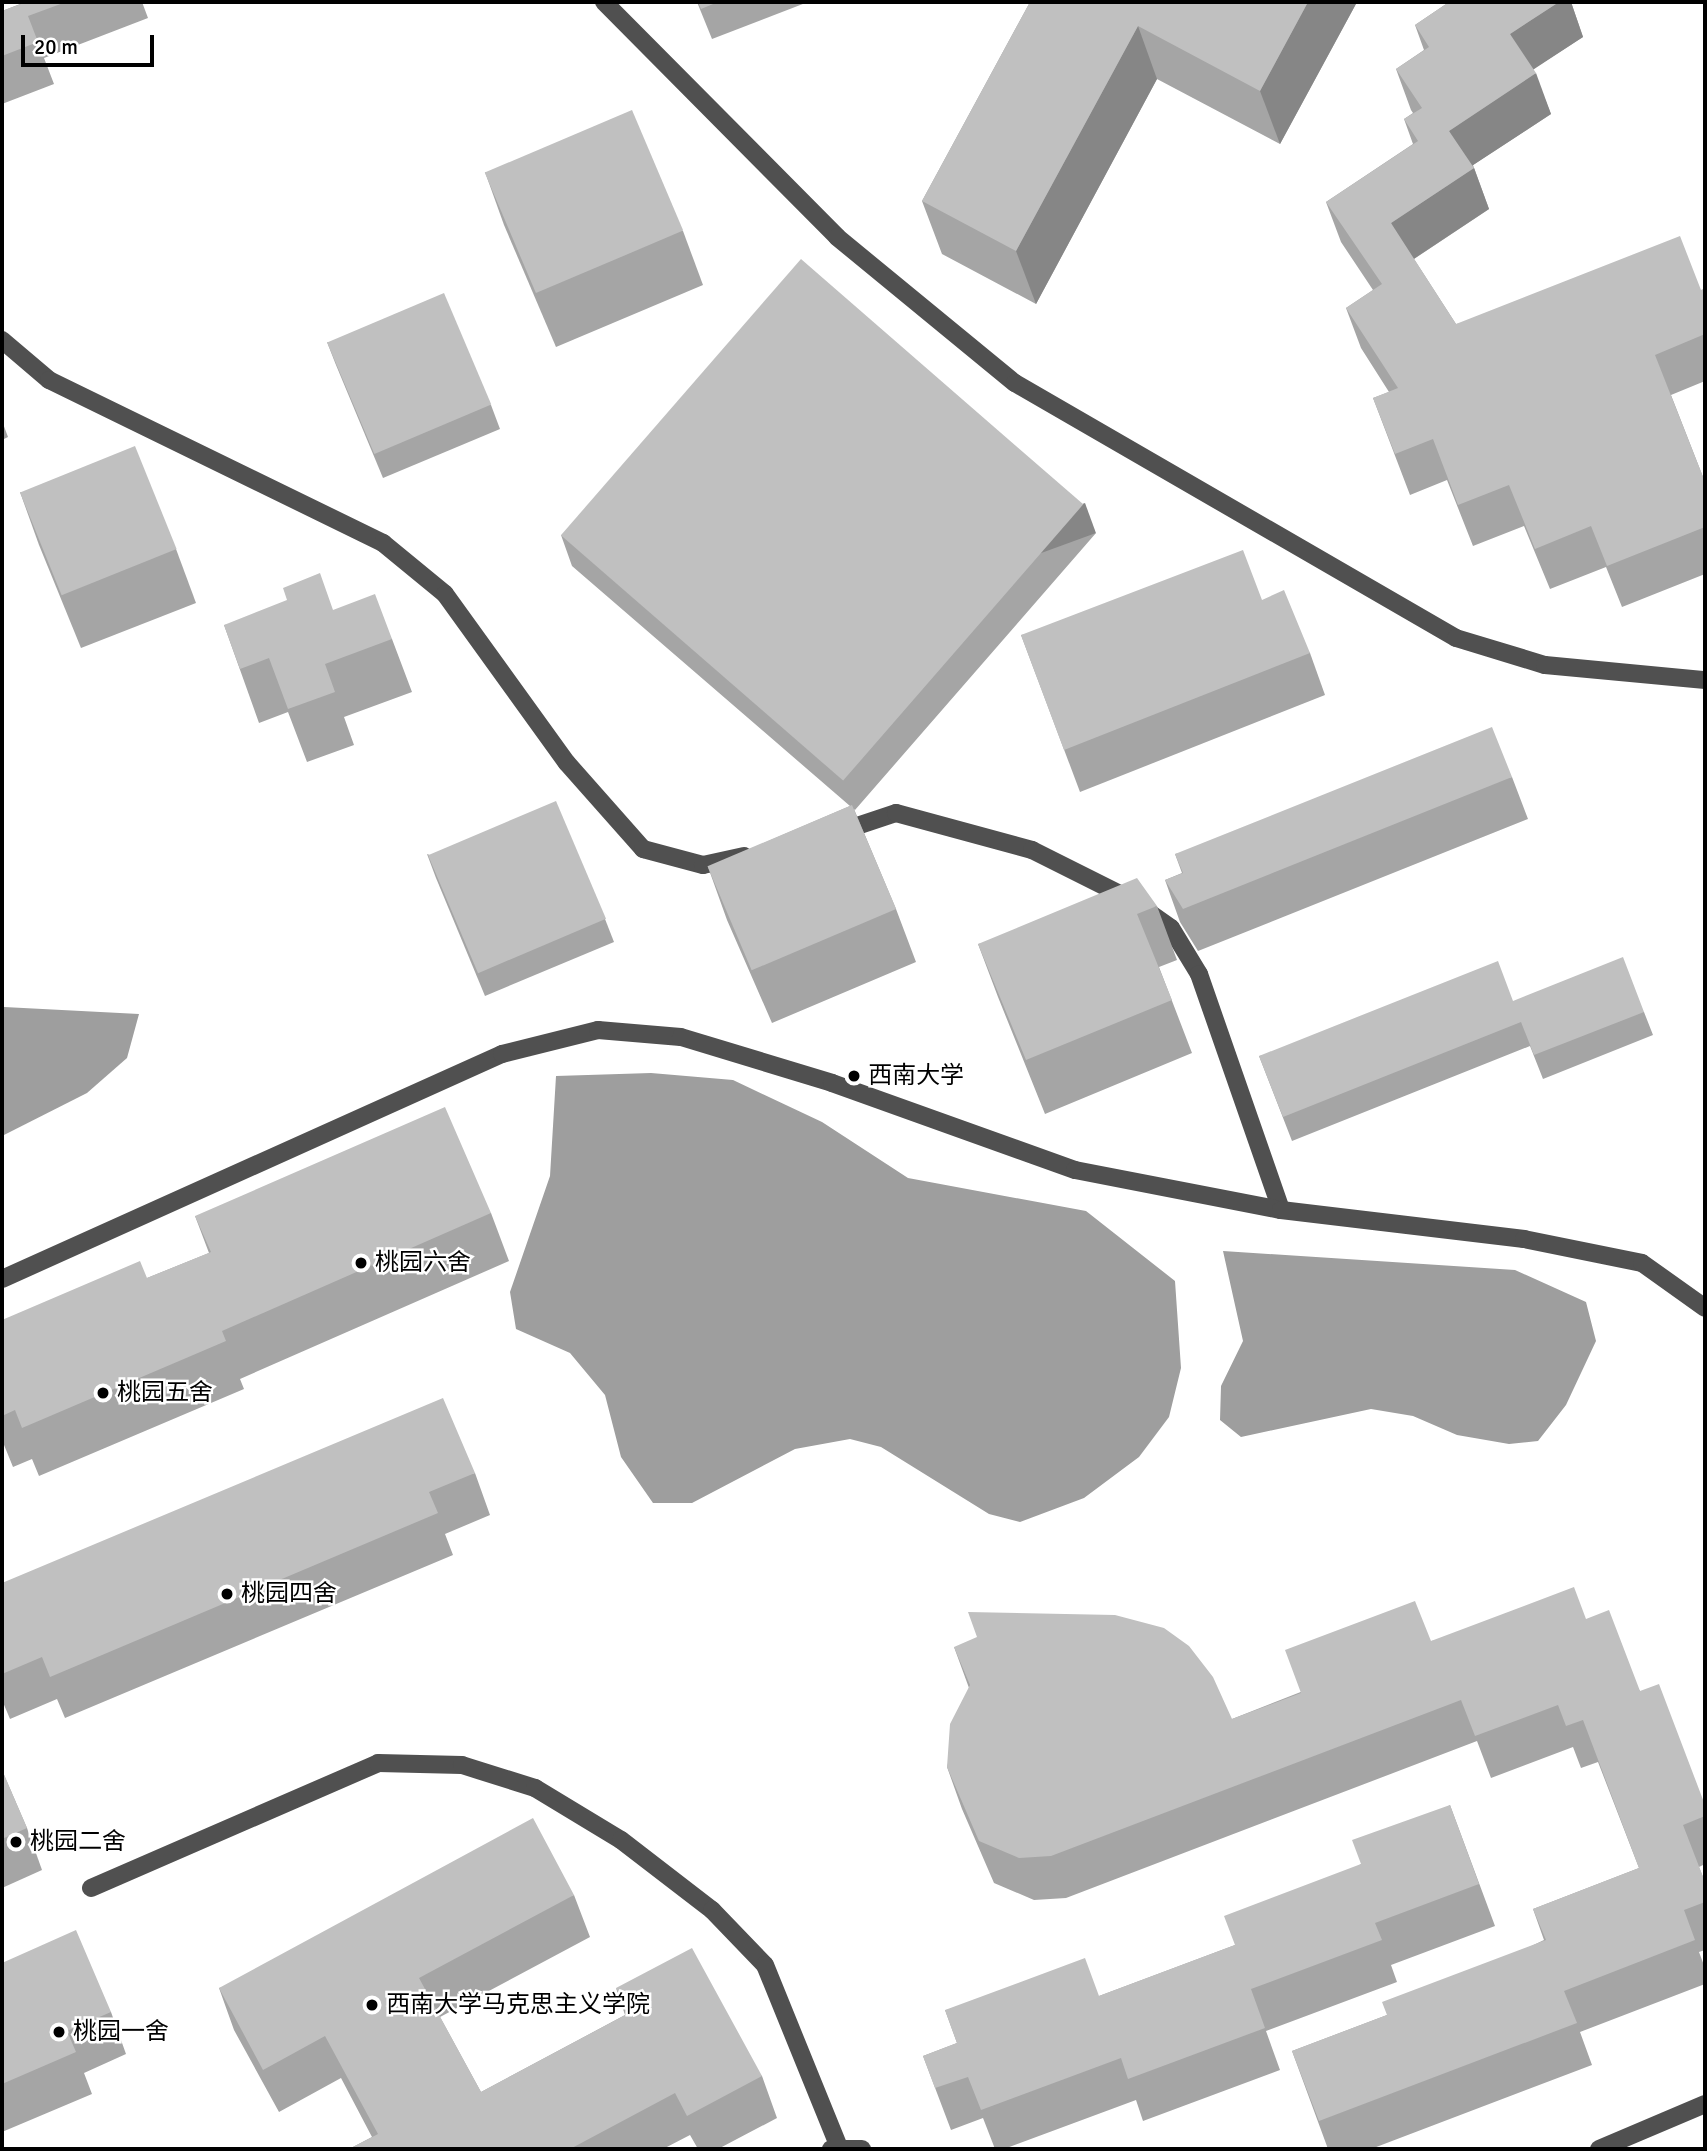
<!DOCTYPE html>
<meta charset="utf-8">
<style>
body{margin:0}
#map{position:relative;width:1707px;height:2151px;overflow:hidden;background:#fff;font-family:Signika,"Noto Sans SC",sans-serif}
div>[style]{position:absolute}
[style*='--x']{left:calc(var(--x)*1px);top:calc(var(--y)*1px);width:calc(var(--w)*1px);rotate:calc(var(--a)*1deg)}
.water>*{inset:0;background:#9e9e9e}
.minor>*{height:18px;margin:-9px;padding:0 9px;transform-origin:9px;border-radius:9px;background:#505050}
.wall>*{inset:0;background:#a5a5a5}
.shaded-wall>*{inset:0;background:#868686;transform-origin:0 0}
.building>*{inset:0;background:#c0c0c0;transform-origin:0 0}
.dots>*{width:19px;height:19px;translate:-50% -50%;box-sizing:border-box;border:4px solid #fff;border-radius:50%}
span{translate:-50% -50%;white-space:nowrap;text-align:center;line-height:1.15;-webkit-text-stroke:5px #fff;paint-order:stroke}
.poi-label{font-size:24px;color:#000}
.left{translate:0 -50%;text-align:left}
.frame{position:absolute;inset:0;border:4px solid #000;pointer-events:none}
.scale{position:absolute;left:21px;top:35px;width:133px;height:32px;box-sizing:border-box;border:4px solid #000;border-top:0;padding-left:9px;font-size:21px;line-height:24px;white-space:nowrap;color:#000;-webkit-text-stroke:5px #fff;paint-order:stroke}
</style>
<div id="map">
<div class="water">
<div style="clip-path:polygon(2px 1007px,4px 1007px,139px 1014px,127px 1058px,87px 1093px,2px 1136px)"></div>
<div style="clip-path:polygon(651px 1073px,733px 1080px,822px 1122px,908px 1178px,1086px 1211px,1175px 1281px,1181px 1368px,1169px 1417px,1139px 1457px,1084px 1498px,1020px 1522px,989px 1514px,881px 1447px,850px 1439px,795px 1449px,692px 1503px,653px 1503px,621px 1457px,605px 1395px,570px 1353px,516px 1329px,510px 1292px,550px 1176px,556px 1076px)"></div>
<div style="clip-path:polygon(1223px 1251px,1515px 1270px,1586px 1302px,1596px 1341px,1566px 1405px,1538px 1441px,1509px 1444px,1457px 1435px,1413px 1416px,1371px 1409px,1241px 1437px,1220px 1420px,1221px 1386px,1243px 1341px)"></div>
</div>
<div class="minor">
<div style="--x:604;--y:2;--w:331;--a:45.2"></div>
<div style="--x:837;--y:237;--w:230;--a:39.4"></div>
<div style="--x:1015;--y:383;--w:509;--a:30.04"></div>
<div style="--x:1456;--y:638;--w:93;--a:16.9"></div>
<div style="--x:1545;--y:665;--w:161;--a:5.4"></div>
<div style="--x:2;--y:340;--w:62;--a:40.4"></div>
<div style="--x:49;--y:380;--w:372;--a:26"></div>
<div style="--x:383;--y:543;--w:80;--a:39.4"></div>
<div style="--x:445;--y:594;--w:208;--a:54.2"></div>
<div style="--x:567;--y:763;--w:115;--a:48.5"></div>
<div style="--x:643;--y:849;--w:62;--a:14.9"></div>
<div style="--x:703;--y:865;--w:42;--a:-12.4"></div>
<div style="--x:839;--y:832;--w:60;--a:-18.4"></div>
<div style="--x:896;--y:813;--w:141;--a:15.2"></div>
<div style="--x:1032;--y:850;--w:110;--a:26.6"></div>
<div style="--x:1130;--y:899;--w:50;--a:35.3"></div>
<div style="--x:1171;--y:928;--w:54;--a:58.7"></div>
<div style="--x:1199;--y:974;--w:250;--a:70.8"></div>
<div style="--x:2;--y:1279;--w:548;--a:-24.23"></div>
<div style="--x:502;--y:1054;--w:99;--a:-14"></div>
<div style="--x:598;--y:1030;--w:83;--a:4.8"></div>
<div style="--x:681;--y:1037;--w:158;--a:16.9"></div>
<div style="--x:832;--y:1083;--w:258;--a:19.7"></div>
<div style="--x:1075;--y:1170;--w:210;--a:11"></div>
<div style="--x:1281;--y:1210;--w:245;--a:6.8"></div>
<div style="--x:1524;--y:1239;--w:120;--a:11.5"></div>
<div style="--x:1642;--y:1263;--w:77;--a:35.5"></div>
<div style="--x:91;--y:1888;--w:313;--a:-23.5"></div>
<div style="--x:378;--y:1763;--w:84;--a:1.4"></div>
<div style="--x:462;--y:1765;--w:77;--a:17.5"></div>
<div style="--x:535;--y:1788;--w:100;--a:31.2"></div>
<div style="--x:621;--y:1840;--w:115;--a:37.6"></div>
<div style="--x:712;--y:1910;--w:76;--a:46.1"></div>
<div style="--x:765;--y:1965;--w:196;--a:67.9"></div>
<div style="--x:831;--y:2149;--w:31;--a:0"></div>
<div style="--x:1599;--y:2149;--w:115;--a:-23"></div>
</div>
<div class="wall">
<div style="clip-path:polygon(19px 2px,142px 2px,148px 18px,44px 58px,54px 84px,2px 104px,2px 11px,20px 4px)"></div>
<div style="clip-path:polygon(697px 2px,808px 2px,712px 39px)"></div>
<div style="clip-path:polygon(1030px 2px,1357px 2px,1280px 144px,1157px 79px,1036px 304px,942px 254px,922px 201px)"></div>
<div style="clip-path:polygon(1449px 2px,1571px 2px,1583px 37px,1533px 69px,1551px 114px,1473px 165px,1489px 209px,1414px 259px,1456px 324px,1701px 290px,1705px 289px,1705px 381px,1671px 395px,1705px 482px,1705px 574px,1622px 607px,1606px 567px,1550px 589px,1524px 526px,1473px 546px,1447px 480px,1410px 495px,1373px 398px,1389px 392px,1361px 348px,1346px 308px,1373px 290px,1341px 242px,1326px 202px,1413px 144px,1404px 119px,1413px 113px,1411px 110px,1396px 69px,1424px 50px,1415px 25px)"></div>
<div style="clip-path:polygon(485px 172px,683px 231px,703px 285px,556px 347px,504px 225px)"></div>
<div style="clip-path:polygon(327px 342px,491px 405px,500px 429px,383px 478px,336px 365px)"></div>
<div style="clip-path:polygon(2px 421px,8px 437px,2px 440px)"></div>
<div style="clip-path:polygon(20px 492px,176px 549px,196px 603px,81px 648px,39px 545px)"></div>
<div style="clip-path:polygon(1096px 533px,855px 810px,854px 809px,896px 909px,916px 962px,772px 1023px,727px 920px,708px 867px,850px 806px,572px 566px,561px 535px)"></div>
<div style="clip-path:polygon(1262px 600px,1310px 653px,1325px 695px,1080px 792px,1021px 635px)"></div>
<div style="clip-path:polygon(333px 610px,392px 639px,412px 692px,344px 717px,354px 745px,307px 762px,288px 712px,259px 723px,224px 625px)"></div>
<div style="clip-path:polygon(1512px 777px,1528px 819px,1198px 951px,1180px 922px,1165px 880px,1182px 873px,1175px 854px)"></div>
<div style="clip-path:polygon(427px 854px,605px 919px,614px 942px,485px 996px,436px 878px)"></div>
<div style="clip-path:polygon(1157px 906px,1177px 960px,1159px 967px,1192px 1053px,1045px 1114px,998px 997px,978px 944px)"></div>
<div style="clip-path:polygon(1513px 1001px,1644px 1012px,1653px 1035px,1543px 1079px,1530px 1046px,1292px 1141px,1259px 1056px)"></div>
<div style="clip-path:polygon(491px 1213px,509px 1261px,240px 1379px,244px 1389px,39px 1476px,32px 1459px,13px 1467px,2px 1440px,2px 1320px,147px 1278px,209px 1253px,195px 1216px)"></div>
<div style="clip-path:polygon(475px 1473px,490px 1515px,445px 1534px,453px 1555px,65px 1718px,57px 1699px,10px 1719px,2px 1700px,2px 1583px)"></div>
<div style="clip-path:polygon(1586px 1619px,1640px 1691px,1705px 1805px,1705px 1864px,1699px 1867px,1705px 1882px,1705px 1950px,1699px 1952px,1705px 1968px,1705px 1984px,1580px 2032px,1592px 2065px,1371px 2149px,1328px 2149px,1292px 2051px,1387px 2015px,1544px 1940px,1533px 1909px,1639px 1868px,1598px 1762px,1581px 1768px,1573px 1747px,1491px 1778px,1477px 1741px,1066px 1898px,1034px 1900px,994px 1883px,962px 1809px,947px 1767px,969px 1688px,954px 1647px,1232px 1719px,1431px 1641px)"></div>
<div style="clip-path:polygon(2px 1770px,27px 1828px,42px 1870px,2px 1888px)"></div>
<div style="clip-path:polygon(1450px 1805px,1495px 1926px,1391px 1965px,1397px 1982px,1266px 2031px,1280px 2070px,1143px 2121px,1136px 2100px,1004px 2149px,995px 2149px,983px 2118px,951px 2130px,923px 2056px,957px 2043px,945px 2010px,1099px 1996px,1235px 1945px,1361px 1864px)"></div>
<div style="clip-path:polygon(574px 1895px,590px 1937px,440px 2017px,481px 2092px,625px 2015px,616px 1988px,762px 2076px,777px 2118px,718px 2149px,698px 2149px,690px 2135px,663px 2149px,349px 2149px,372px 2137px,341px 2078px,279px 2112px,234px 2030px,219px 1988px)"></div>
<div style="clip-path:polygon(2px 1963px,111px 2012px,126px 2054px,84px 2073px,92px 2094px,2px 2132px)"></div>
</div>
<div class="shaded-wall">
<div style="clip-path:polygon(1308px 2px,1357px 2px,1280px 144px,1260px 91px)"></div>
<div style="clip-path:polygon(1559px 2px,1571px 2px,1583px 37px,1525px 75px,1510px 34px)"></div>
<div style="clip-path:polygon(1138px 26px,1157px 79px,1036px 304px,1016px 251px)"></div>
<div style="clip-path:polygon(1536px 73px,1551px 114px,1464px 171px,1449px 131px)"></div>
<div style="clip-path:polygon(1474px 168px,1489px 209px,1406px 264px,1391px 223px)"></div>
<div style="left:1085px;top:503px;width:32px;height:367px;rotate:70deg"></div>
</div>
<div class="building">
<div style="clip-path:polygon(20px 2px,66px 2px,28px 16px,38px 42px,2px 56px,2px 11px,21px 4px)"></div>
<div style="clip-path:polygon(698px 2px,718px 2px,701px 9px)"></div>
<div style="clip-path:polygon(1030px 2px,1308px 2px,1260px 91px,1138px 26px,1016px 251px,922px 201px)"></div>
<div style="clip-path:polygon(1449px 2px,1559px 2px,1510px 34px,1536px 73px,1449px 131px,1474px 168px,1391px 223px,1456px 324px,1680px 236px,1701px 290px,1705px 289px,1705px 334px,1655px 355px,1705px 482px,1705px 527px,1607px 566px,1591px 526px,1535px 549px,1509px 485px,1458px 505px,1433px 439px,1395px 454px,1373px 398px,1398px 388px,1346px 308px,1382px 284px,1326px 202px,1418px 141px,1404px 119px,1422px 108px,1396px 69px,1429px 47px,1415px 25px)"></div>
<div style="left:632px;top:110px;width:131px;height:160px;rotate:67deg"></div>
<div style="left:801px;top:259px;width:374px;height:366px;rotate:41deg"></div>
<div style="left:444px;top:293px;width:121px;height:127px;rotate:67deg"></div>
<div style="left:135px;top:446px;width:111px;height:124px;rotate:68deg"></div>
<div style="clip-path:polygon(1243px 550px,1262px 600px,1284px 590px,1310px 653px,1064px 750px,1021px 635px)"></div>
<div style="clip-path:polygon(320px 573px,333px 610px,375px 594px,392px 639px,325px 664px,335px 692px,288px 709px,269px 658px,240px 669px,224px 625px,287px 600px,283px 588px)"></div>
<div style="clip-path:polygon(1492px 727px,1512px 777px,1183px 909px,1165px 880px,1183px 873px,1175px 854px)"></div>
<div style="left:556px;top:801px;width:128px;height:139px;rotate:67deg"></div>
<div style="left:852px;top:805px;width:113px;height:157px;rotate:67deg"></div>
<div style="clip-path:polygon(1137px 878px,1157px 906px,1137px 914px,1172px 1000px,1026px 1060px,978px 944px)"></div>
<div style="clip-path:polygon(1623px 957px,1644px 1012px,1534px 1055px,1521px 1022px,1283px 1117px,1259px 1056px,1498px 961px,1513px 1001px)"></div>
<div style="clip-path:polygon(445px 1107px,491px 1213px,222px 1331px,226px 1341px,22px 1428px,15px 1410px,2px 1416px,2px 1320px,140px 1261px,147px 1278px,211px 1252px,195px 1216px)"></div>
<div style="clip-path:polygon(443px 1398px,475px 1473px,429px 1492px,438px 1513px,50px 1677px,42px 1657px,2px 1674px,2px 1583px)"></div>
<div style="clip-path:polygon(1574px 1587px,1586px 1619px,1609px 1610px,1640px 1691px,1659px 1684px,1705px 1805px,1705px 1816px,1683px 1825px,1705px 1882px,1705px 1902px,1684px 1910px,1695px 1940px,1564px 1991px,1577px 2023px,1319px 2121px,1292px 2051px,1387px 2015px,1382px 2002px,1546px 1940px,1533px 1909px,1639px 1868px,1583px 1720px,1566px 1726px,1558px 1705px,1475px 1736px,1461px 1700px,1051px 1856px,1019px 1858px,979px 1841px,947px 1767px,950px 1724px,970px 1685px,954px 1647px,977px 1637px,968px 1612px,1115px 1615px,1164px 1628px,1189px 1646px,1213px 1677px,1232px 1719px,1301px 1693px,1285px 1650px,1415px 1601px,1431px 1641px)"></div>
<div style="clip-path:polygon(2px 1770px,27px 1828px,2px 1839px)"></div>
<div style="clip-path:polygon(1450px 1805px,1479px 1884px,1375px 1923px,1382px 1940px,1251px 1989px,1265px 2028px,1128px 2079px,1121px 2058px,981px 2110px,968px 2077px,935px 2088px,923px 2056px,957px 2043px,945px 2010px,1085px 1958px,1099px 1996px,1235px 1945px,1224px 1916px,1361px 1864px,1352px 1840px)"></div>
<div style="clip-path:polygon(533px 1818px,574px 1895px,419px 1978px,481px 2092px,629px 2013px,616px 1988px,692px 1948px,762px 2076px,687px 2116px,675px 2093px,570px 2149px,349px 2149px,378px 2134px,325px 2036px,263px 2070px,219px 1988px)"></div>
<div style="clip-path:polygon(76px 1930px,111px 2012px,67px 2031px,76px 2052px,2px 2084px,2px 1963px)"></div>
</div>
<div class="dots">
<div style="left:854px;top:1076px;background:#000"></div>
<div style="left:361px;top:1263px;background:#000"></div>
<div style="left:103px;top:1393px;background:#000"></div>
<div style="left:227px;top:1594px;background:#000"></div>
<div style="left:16px;top:1842px;background:#000"></div>
<div style="left:372px;top:2005px;background:#000"></div>
<div style="left:59px;top:2032px;background:#000"></div>
</div>
<div class="poi-label">
<span class="left" style="left:868px;top:1076px">西南大学</span>
<span class="left" style="left:375px;top:1263px">桃园六舍</span>
<span class="left" style="left:117px;top:1393px">桃园五舍</span>
<span class="left" style="left:241px;top:1594px">桃园四舍</span>
<span class="left" style="left:30px;top:1842px">桃园二舍</span>
<span class="left" style="left:386px;top:2005px">西南大学马克思主义学院</span>
<span class="left" style="left:73px;top:2032px">桃园一舍</span>
</div>
<div class="frame"></div>
<div class="scale">20 m</div>
</div>
